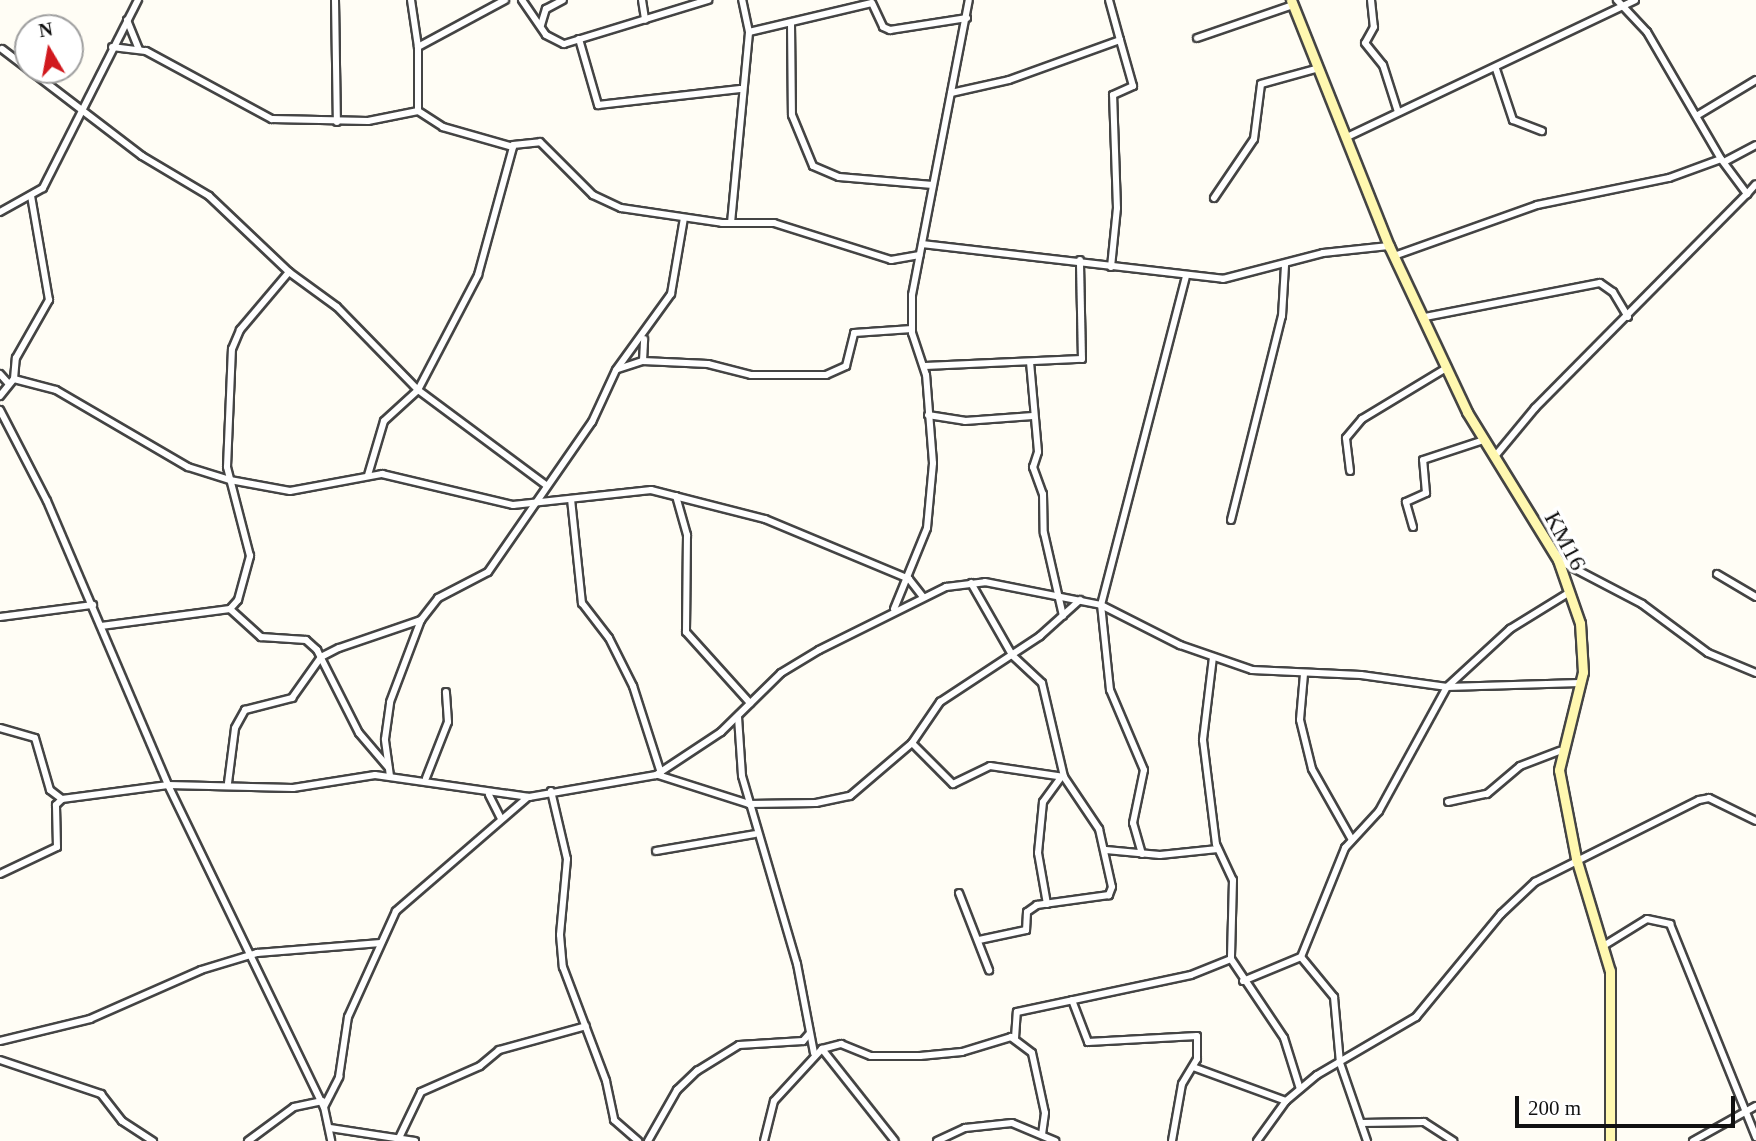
<!DOCTYPE html>
<style>
body{margin:0}
#map{position:relative;width:1756px;height:1141px;overflow:hidden;background:#fffdf5;font-family:"Times New Roman",serif}
div>[style]{position:absolute}
[style*='--x']{left:calc(var(--x)*1px);top:calc(var(--y)*1px);width:calc(var(--w)*1px);rotate:calc(var(--a)*1deg)}
.roads{filter:drop-shadow(2px 0 #444) drop-shadow(-2px 0 #444) drop-shadow(0 2px #444) drop-shadow(0 -2px #444)}
.street>*{height:6px;margin:-3px;padding:0 3px;transform-origin:3px;border-radius:3px;background:#fff}
.secondary>*{height:9px;margin:-4.5px;padding:0 4.5px;transform-origin:4.5px;border-radius:4.5px;background:#fff8b0}
span{translate:-50% -50%;white-space:nowrap;text-align:center;line-height:1.15;-webkit-text-stroke:7px #fff;paint-order:stroke}
.street-label{font-size:24px;color:#111}
.north{position:absolute;left:14px;top:14px;width:70px;height:70px;box-sizing:border-box;background:#fff;border:2px solid #a0a0a0;border-radius:50%;rotate:350deg;font-size:19px;font-weight:700;line-height:28px;text-align:center;color:#111}
.north::after{content:'';display:block;margin:auto;width:24px;height:32px;background:#d1191e;clip-path:polygon(50% 0,100% 100%,50% 72%,0 100%)}
.scale{position:absolute;left:1515px;top:1096px;width:220px;height:32px;box-sizing:border-box;border:4px solid #111;border-top:0;padding-left:9px;font-size:21px;line-height:24px;white-space:nowrap;color:#111;-webkit-text-stroke:5px #fff;paint-order:stroke}
</style>
<div id="map">
<div class="roads">
<div class="street">
<div style="--x:335;--y:0;--w:122;--a:89.1"></div>
<div style="--x:411;--y:0;--w:48;--a:81.5"></div>
<div style="--x:522;--y:0;--w:42;--a:55.6"></div>
<div style="--x:546;--y:35;--w:20;--a:27"></div>
<div style="--x:564;--y:44;--w:151;--a:-17"></div>
<div style="--x:642;--y:0;--w:20;--a:81"></div>
<div style="--x:1371;--y:0;--w:27;--a:84"></div>
<div style="--x:1374;--y:27;--w:18;--a:119"></div>
<div style="--x:1365;--y:43;--w:28;--a:51"></div>
<div style="--x:1383;--y:65;--w:49;--a:72.3"></div>
<div style="--x:127;--y:20;--w:31;--a:68"></div>
<div style="--x:791;--y:24;--w:91;--a:89.4"></div>
<div style="--x:792;--y:115;--w:55;--a:67.6"></div>
<div style="--x:813;--y:166;--w:28;--a:23"></div>
<div style="--x:839;--y:177;--w:94;--a:4.9"></div>
<div style="--x:541;--y:25;--w:17;--a:-73"></div>
<div style="--x:546;--y:9;--w:19;--a:-28"></div>
<div style="--x:749;--y:32;--w:126;--a:-13.3"></div>
<div style="--x:872;--y:3;--w:26;--a:65"></div>
<div style="--x:883;--y:27;--w:8;--a:23"></div>
<div style="--x:890;--y:30;--w:78;--a:-8.9"></div>
<div style="--x:1197;--y:38;--w:102;--a:-19"></div>
<div style="--x:579;--y:39;--w:69;--a:73.9"></div>
<div style="--x:598;--y:105;--w:143;--a:-6.4"></div>
<div style="--x:112;--y:47;--w:34;--a:7"></div>
<div style="--x:146;--y:51;--w:143;--a:28.4"></div>
<div style="--x:272;--y:119;--w:96;--a:1.2"></div>
<div style="--x:368;--y:121;--w:51;--a:-11.3"></div>
<div style="--x:2;--y:49;--w:176;--a:37.4"></div>
<div style="--x:142;--y:156;--w:78;--a:30.8"></div>
<div style="--x:209;--y:196;--w:110;--a:43.5"></div>
<div style="--x:289;--y:272;--w:59;--a:36.1"></div>
<div style="--x:337;--y:307;--w:116;--a:45.7"></div>
<div style="--x:418;--y:390;--w:159;--a:36.6"></div>
<div style="--x:1496;--y:69;--w:54;--a:71.6"></div>
<div style="--x:1513;--y:120;--w:31;--a:21"></div>
<div style="--x:951;--y:93;--w:59;--a:-12.6"></div>
<div style="--x:1009;--y:80;--w:118;--a:-19.8"></div>
<div style="--x:1120;--y:40;--w:41;--a:-105.4"></div>
<div style="--x:418;--y:111;--w:64;--a:-90"></div>
<div style="--x:418;--y:47;--w:99;--a:-28.4"></div>
<div style="--x:1698;--y:115;--w:68;--a:-31.1"></div>
<div style="--x:1345;--y:138;--w:321;--a:-25.4"></div>
<div style="--x:513;--y:145;--w:27;--a:-6"></div>
<div style="--x:540;--y:142;--w:75;--a:45"></div>
<div style="--x:593;--y:195;--w:31;--a:25"></div>
<div style="--x:621;--y:208;--w:102;--a:8.4"></div>
<div style="--x:722;--y:223;--w:52;--a:0"></div>
<div style="--x:774;--y:223;--w:123;--a:17.5"></div>
<div style="--x:891;--y:260;--w:29;--a:-10"></div>
<div style="--x:1721;--y:159;--w:44;--a:53.4"></div>
<div style="--x:1747;--y:194;--w:13;--a:-48"></div>
<div style="--x:1724;--y:162;--w:36;--a:-28"></div>
<div style="--x:1214;--y:198;--w:71;--a:-55.9"></div>
<div style="--x:1254;--y:139;--w:55;--a:-82.7"></div>
<div style="--x:1261;--y:84;--w:57;--a:-15.3"></div>
<div style="--x:0;--y:212;--w:49;--a:-29.2"></div>
<div style="--x:43;--y:188;--w:211;--a:-63.2"></div>
<div style="--x:731;--y:223;--w:192;--a:-84.6"></div>
<div style="--x:749;--y:32;--w:33;--a:-102"></div>
<div style="--x:922;--y:244;--w:303;--a:6.6"></div>
<div style="--x:1223;--y:279;--w:103;--a:-14.6"></div>
<div style="--x:1323;--y:253;--w:66;--a:-6.1"></div>
<div style="--x:1394;--y:256;--w:152;--a:-19.6"></div>
<div style="--x:1537;--y:205;--w:135;--a:-11.6"></div>
<div style="--x:1669;--y:178;--w:55;--a:-20.1"></div>
<div style="--x:1721;--y:159;--w:147;--a:-120.2"></div>
<div style="--x:1647;--y:32;--w:44;--a:-133.2"></div>
<div style="--x:1111;--y:267;--w:59;--a:-84.2"></div>
<div style="--x:1117;--y:208;--w:113;--a:-92"></div>
<div style="--x:1113;--y:95;--w:22;--a:-24"></div>
<div style="--x:1133;--y:86;--w:48;--a:-105.8"></div>
<div style="--x:1425;--y:317;--w:178;--a:-11"></div>
<div style="--x:1600;--y:283;--w:16;--a:35"></div>
<div style="--x:1613;--y:292;--w:29;--a:59"></div>
<div style="--x:643;--y:361;--w:22;--a:-87"></div>
<div style="--x:1030;--y:362;--w:90;--a:84.9"></div>
<div style="--x:1038;--y:452;--w:16;--a:108"></div>
<div style="--x:1033;--y:467;--w:29;--a:70"></div>
<div style="--x:1043;--y:494;--w:39;--a:89"></div>
<div style="--x:1044;--y:533;--w:85;--a:77.1"></div>
<div style="--x:925;--y:366;--w:157;--a:-2.6"></div>
<div style="--x:1082;--y:359;--w:99;--a:-91.2"></div>
<div style="--x:618;--y:369;--w:26;--a:-18"></div>
<div style="--x:643;--y:361;--w:65;--a:2.6"></div>
<div style="--x:708;--y:364;--w:44;--a:14.3"></div>
<div style="--x:751;--y:375;--w:75;--a:0"></div>
<div style="--x:826;--y:375;--w:22;--a:-24"></div>
<div style="--x:846;--y:366;--w:34;--a:-76"></div>
<div style="--x:854;--y:333;--w:58;--a:-3.9"></div>
<div style="--x:0;--y:374;--w:13;--a:48"></div>
<div style="--x:14;--y:379;--w:43;--a:14.7"></div>
<div style="--x:56;--y:390;--w:153;--a:30.3"></div>
<div style="--x:188;--y:467;--w:44;--a:17.2"></div>
<div style="--x:230;--y:480;--w:61;--a:10.4"></div>
<div style="--x:290;--y:491;--w:94;--a:-10.5"></div>
<div style="--x:382;--y:474;--w:135;--a:13.3"></div>
<div style="--x:513;--y:505;--w:139;--a:-6.2"></div>
<div style="--x:651;--y:490;--w:118;--a:14.3"></div>
<div style="--x:765;--y:519;--w:156;--a:22.6"></div>
<div style="--x:909;--y:579;--w:23;--a:52"></div>
<div style="--x:0;--y:396;--w:22;--a:-51"></div>
<div style="--x:14;--y:379;--w:21;--a:-85"></div>
<div style="--x:16;--y:358;--w:67;--a:-60.4"></div>
<div style="--x:49;--y:300;--w:106;--a:-99.8"></div>
<div style="--x:0;--y:410;--w:102;--a:62.7"></div>
<div style="--x:47;--y:501;--w:309;--a:66.9"></div>
<div style="--x:168;--y:785;--w:358;--a:64.2"></div>
<div style="--x:324;--y:1107;--w:35;--a:78"></div>
<div style="--x:928;--y:415;--w:37;--a:9"></div>
<div style="--x:965;--y:421;--w:68;--a:-4.2"></div>
<div style="--x:1496;--y:455;--w:61;--a:-50.3"></div>
<div style="--x:1535;--y:408;--w:301;--a:-45.3"></div>
<div style="--x:1350;--y:471;--w:33;--a:-97"></div>
<div style="--x:1346;--y:438;--w:25;--a:-50"></div>
<div style="--x:1362;--y:419;--w:100;--a:-31.2"></div>
<div style="--x:368;--y:475;--w:56;--a:-73.5"></div>
<div style="--x:384;--y:421;--w:46;--a:-42.4"></div>
<div style="--x:418;--y:390;--w:130;--a:-62.4"></div>
<div style="--x:478;--y:275;--w:133;--a:-74.7"></div>
<div style="--x:513;--y:147;--w:73;--a:-164.1"></div>
<div style="--x:443;--y:127;--w:30;--a:-147"></div>
<div style="--x:676;--y:496;--w:41;--a:74.2"></div>
<div style="--x:687;--y:535;--w:97;--a:90.6"></div>
<div style="--x:686;--y:632;--w:96;--a:48"></div>
<div style="--x:571;--y:499;--w:105;--a:84"></div>
<div style="--x:582;--y:603;--w:44;--a:52.4"></div>
<div style="--x:609;--y:638;--w:54;--a:63.4"></div>
<div style="--x:633;--y:686;--w:91;--a:72.2"></div>
<div style="--x:1231;--y:520;--w:210;--a:-76"></div>
<div style="--x:1282;--y:316;--w:51;--a:-86.6"></div>
<div style="--x:1413;--y:527;--w:26;--a:-106"></div>
<div style="--x:1406;--y:502;--w:22;--a:-24"></div>
<div style="--x:1426;--y:493;--w:33;--a:-95"></div>
<div style="--x:1423;--y:460;--w:64;--a:-18.2"></div>
<div style="--x:1558;--y:560;--w:95;--a:27.6"></div>
<div style="--x:1642;--y:604;--w:82;--a:36.6"></div>
<div style="--x:1708;--y:653;--w:52;--a:22.6"></div>
<div style="--x:1717;--y:574;--w:45;--a:30.5"></div>
<div style="--x:971;--y:583;--w:83;--a:60.3"></div>
<div style="--x:1012;--y:655;--w:41;--a:43"></div>
<div style="--x:1042;--y:683;--w:97;--a:76.8"></div>
<div style="--x:1064;--y:777;--w:63;--a:56.1"></div>
<div style="--x:1099;--y:829;--w:59;--a:77.4"></div>
<div style="--x:1112;--y:887;--w:9;--a:111"></div>
<div style="--x:1109;--y:895;--w:73;--a:172.1"></div>
<div style="--x:1037;--y:905;--w:12;--a:145"></div>
<div style="--x:1027;--y:912;--w:18;--a:93"></div>
<div style="--x:1026;--y:930;--w:48;--a:168"></div>
<div style="--x:230;--y:609;--w:12;--a:-48"></div>
<div style="--x:238;--y:600;--w:46;--a:-74.7"></div>
<div style="--x:250;--y:556;--w:92;--a:-104.5"></div>
<div style="--x:227;--y:467;--w:118;--a:-87.6"></div>
<div style="--x:232;--y:349;--w:21;--a:-67"></div>
<div style="--x:240;--y:330;--w:76;--a:-49.8"></div>
<div style="--x:894;--y:609;--w:87;--a:-67.8"></div>
<div style="--x:927;--y:528;--w:65;--a:-84.7"></div>
<div style="--x:933;--y:463;--w:88;--a:-94.5"></div>
<div style="--x:926;--y:375;--w:44;--a:-108.4"></div>
<div style="--x:912;--y:333;--w:38;--a:-90"></div>
<div style="--x:912;--y:295;--w:300;--a:-79.1"></div>
<div style="--x:0;--y:617;--w:94;--a:-7.4"></div>
<div style="--x:101;--y:626;--w:130;--a:-7.5"></div>
<div style="--x:230;--y:609;--w:42;--a:42.1"></div>
<div style="--x:261;--y:637;--w:45;--a:3.8"></div>
<div style="--x:306;--y:640;--w:15;--a:42"></div>
<div style="--x:317;--y:650;--w:93;--a:63.2"></div>
<div style="--x:359;--y:733;--w:45;--a:49.5"></div>
<div style="--x:1213;--y:657;--w:84;--a:96.9"></div>
<div style="--x:1203;--y:740;--w:105;--a:82.9"></div>
<div style="--x:1216;--y:844;--w:40;--a:65"></div>
<div style="--x:1233;--y:880;--w:79;--a:91.5"></div>
<div style="--x:1231;--y:959;--w:95;--a:56.1"></div>
<div style="--x:1284;--y:1038;--w:53;--a:72.6"></div>
<div style="--x:1304;--y:674;--w:46;--a:95"></div>
<div style="--x:1300;--y:720;--w:50;--a:76.2"></div>
<div style="--x:1312;--y:769;--w:81;--a:60.6"></div>
<div style="--x:738;--y:717;--w:59;--a:86.1"></div>
<div style="--x:742;--y:776;--w:196;--a:73.7"></div>
<div style="--x:797;--y:964;--w:91;--a:79.2"></div>
<div style="--x:0;--y:728;--w:36;--a:16"></div>
<div style="--x:35;--y:738;--w:54;--a:73.9"></div>
<div style="--x:50;--y:790;--w:15;--a:37"></div>
<div style="--x:62;--y:799;--w:107;--a:-7.5"></div>
<div style="--x:168;--y:785;--w:125;--a:1.4"></div>
<div style="--x:293;--y:788;--w:83;--a:-9"></div>
<div style="--x:375;--y:775;--w:156;--a:8.1"></div>
<div style="--x:529;--y:797;--w:129;--a:-9.8"></div>
<div style="--x:656;--y:775;--w:78;--a:-33.5"></div>
<div style="--x:721;--y:732;--w:84;--a:-44.5"></div>
<div style="--x:781;--y:673;--w:44;--a:-31.2"></div>
<div style="--x:819;--y:650;--w:142;--a:-26.4"></div>
<div style="--x:946;--y:587;--w:39;--a:-7"></div>
<div style="--x:985;--y:582;--w:118;--a:11.2"></div>
<div style="--x:1101;--y:605;--w:89;--a:26.9"></div>
<div style="--x:1180;--y:645;--w:76;--a:19.1"></div>
<div style="--x:1252;--y:670;--w:109;--a:2.6"></div>
<div style="--x:1361;--y:675;--w:87;--a:7.9"></div>
<div style="--x:1447;--y:687;--w:133;--a:-1.7"></div>
<div style="--x:912;--y:743;--w:58;--a:45"></div>
<div style="--x:953;--y:784;--w:41;--a:-25.9"></div>
<div style="--x:990;--y:766;--w:75;--a:8.5"></div>
<div style="--x:658;--y:775;--w:96;--a:17.7"></div>
<div style="--x:749;--y:804;--w:67;--a:-0.9"></div>
<div style="--x:816;--y:803;--w:35;--a:-12"></div>
<div style="--x:850;--y:796;--w:82;--a:-40.5"></div>
<div style="--x:912;--y:743;--w:50;--a:-55.7"></div>
<div style="--x:940;--y:702;--w:120;--a:-33.4"></div>
<div style="--x:1040;--y:636;--w:54;--a:-42"></div>
<div style="--x:390;--y:776;--w:37;--a:-98"></div>
<div style="--x:385;--y:739;--w:37;--a:-82"></div>
<div style="--x:390;--y:702;--w:88;--a:-69.3"></div>
<div style="--x:421;--y:620;--w:28;--a:-52"></div>
<div style="--x:438;--y:598;--w:56;--a:-27.5"></div>
<div style="--x:488;--y:572;--w:183;--a:-55.3"></div>
<div style="--x:592;--y:422;--w:57;--a:-65.2"></div>
<div style="--x:616;--y:370;--w:94;--a:-54.1"></div>
<div style="--x:671;--y:294;--w:77;--a:-80.3"></div>
<div style="--x:426;--y:778;--w:60;--a:-68.6"></div>
<div style="--x:448;--y:722;--w:30;--a:-94"></div>
<div style="--x:228;--y:783;--w:55;--a:-82.7"></div>
<div style="--x:235;--y:728;--w:21;--a:-61"></div>
<div style="--x:245;--y:710;--w:49;--a:-14.3"></div>
<div style="--x:292;--y:698;--w:50;--a:-54.7"></div>
<div style="--x:321;--y:657;--w:20;--a:-27"></div>
<div style="--x:339;--y:648;--w:87;--a:-18.9"></div>
<div style="--x:551;--y:791;--w:70;--a:76.8"></div>
<div style="--x:567;--y:859;--w:76;--a:95.3"></div>
<div style="--x:560;--y:935;--w:32;--a:85"></div>
<div style="--x:563;--y:967;--w:122;--a:69.3"></div>
<div style="--x:606;--y:1081;--w:40;--a:78"></div>
<div style="--x:614;--y:1120;--w:32;--a:41"></div>
<div style="--x:489;--y:795;--w:25;--a:63"></div>
<div style="--x:1448;--y:802;--w:40;--a:-12"></div>
<div style="--x:1487;--y:794;--w:43;--a:-40.3"></div>
<div style="--x:1520;--y:766;--w:42;--a:-21"></div>
<div style="--x:1106;--y:850;--w:54;--a:5.3"></div>
<div style="--x:1160;--y:855;--w:58;--a:-5.9"></div>
<div style="--x:656;--y:851;--w:100;--a:-9.7"></div>
<div style="--x:1142;--y:854;--w:32;--a:-106"></div>
<div style="--x:1133;--y:823;--w:54;--a:-78.3"></div>
<div style="--x:1144;--y:770;--w:87;--a:-113"></div>
<div style="--x:1110;--y:690;--w:85;--a:-96"></div>
<div style="--x:1101;--y:605;--w:339;--a:-75.5"></div>
<div style="--x:0;--y:874;--w:63;--a:-25.3"></div>
<div style="--x:57;--y:847;--w:42;--a:-91.4"></div>
<div style="--x:56;--y:805;--w:8;--a:-45"></div>
<div style="--x:959;--y:893;--w:83;--a:68.7"></div>
<div style="--x:1047;--y:904;--w:52;--a:-100"></div>
<div style="--x:1038;--y:853;--w:51;--a:-84.4"></div>
<div style="--x:1043;--y:802;--w:31;--a:-54"></div>
<div style="--x:1605;--y:945;--w:49;--a:-31.8"></div>
<div style="--x:1647;--y:919;--w:24;--a:12"></div>
<div style="--x:1670;--y:924;--w:230;--a:68"></div>
<div style="--x:1301;--y:957;--w:52;--a:50.5"></div>
<div style="--x:1334;--y:997;--w:66;--a:84.8"></div>
<div style="--x:1340;--y:1063;--w:83;--a:70.9"></div>
<div style="--x:1243;--y:981;--w:63;--a:-22.5"></div>
<div style="--x:1301;--y:957;--w:118;--a:-68"></div>
<div style="--x:1345;--y:848;--w:50;--a:-47.4"></div>
<div style="--x:1379;--y:811;--w:141;--a:-61.3"></div>
<div style="--x:1447;--y:687;--w:86;--a:-42.6"></div>
<div style="--x:1510;--y:629;--w:70;--a:-31.7"></div>
<div style="--x:1072;--y:1000;--w:45;--a:69.1"></div>
<div style="--x:1088;--y:1042;--w:109;--a:-3.2"></div>
<div style="--x:1197;--y:1036;--w:23;--a:90"></div>
<div style="--x:1197;--y:1059;--w:29;--a:121"></div>
<div style="--x:1182;--y:1084;--w:58;--a:100"></div>
<div style="--x:1015;--y:1038;--w:26;--a:-86"></div>
<div style="--x:1017;--y:1012;--w:178;--a:-12"></div>
<div style="--x:1191;--y:975;--w:43;--a:-21.8"></div>
<div style="--x:0;--y:1041;--w:93;--a:-13.7"></div>
<div style="--x:90;--y:1019;--w:121;--a:-23.8"></div>
<div style="--x:201;--y:970;--w:59;--a:-16.9"></div>
<div style="--x:257;--y:953;--w:124;--a:-4.6"></div>
<div style="--x:822;--y:1049;--w:117;--a:51.6"></div>
<div style="--x:0;--y:1060;--w:107;--a:18.6"></div>
<div style="--x:101;--y:1094;--w:34;--a:52"></div>
<div style="--x:122;--y:1121;--w:37;--a:33"></div>
<div style="--x:1193;--y:1067;--w:99;--a:20.1"></div>
<div style="--x:324;--y:1107;--w:34;--a:-63"></div>
<div style="--x:339;--y:1077;--w:61;--a:-81.5"></div>
<div style="--x:348;--y:1017;--w:116;--a:-65.6"></div>
<div style="--x:396;--y:911;--w:174;--a:-40.8"></div>
<div style="--x:1361;--y:1123;--w:63;--a:-0.9"></div>
<div style="--x:1424;--y:1122;--w:35;--a:33"></div>
<div style="--x:330;--y:1128;--w:86;--a:8.7"></div>
<div style="--x:399;--y:1138;--w:51;--a:-64.4"></div>
<div style="--x:421;--y:1092;--w:64;--a:-23.8"></div>
<div style="--x:480;--y:1066;--w:25;--a:-40"></div>
<div style="--x:499;--y:1050;--w:90;--a:-15.4"></div>
<div style="--x:248;--y:1141;--w:57;--a:-36.5"></div>
<div style="--x:294;--y:1107;--w:29;--a:-12"></div>
<div style="--x:648;--y:1141;--w:59;--a:-60.4"></div>
<div style="--x:677;--y:1090;--w:28;--a:-44"></div>
<div style="--x:697;--y:1071;--w:49;--a:-31.8"></div>
<div style="--x:739;--y:1045;--w:64;--a:-3.6"></div>
<div style="--x:803;--y:1041;--w:9;--a:-49"></div>
<div style="--x:764;--y:1141;--w:41;--a:-76"></div>
<div style="--x:774;--y:1101;--w:71;--a:-47.3"></div>
<div style="--x:822;--y:1049;--w:20;--a:-15"></div>
<div style="--x:841;--y:1044;--w:32;--a:22"></div>
<div style="--x:871;--y:1056;--w:49;--a:0"></div>
<div style="--x:920;--y:1056;--w:42;--a:-5.4"></div>
<div style="--x:962;--y:1052;--w:51;--a:-17"></div>
<div style="--x:1011;--y:1037;--w:26;--a:37"></div>
<div style="--x:1032;--y:1053;--w:61;--a:77.8"></div>
<div style="--x:1045;--y:1113;--w:21;--a:98"></div>
<div style="--x:937;--y:1141;--w:31;--a:-25"></div>
<div style="--x:965;--y:1128;--w:47;--a:-6.1"></div>
<div style="--x:1012;--y:1123;--w:47;--a:22.7"></div>
<div style="--x:1257;--y:1141;--w:49;--a:-54.1"></div>
<div style="--x:1286;--y:1101;--w:40;--a:-40"></div>
<div style="--x:1317;--y:1075;--w:115;--a:-30.4"></div>
<div style="--x:1416;--y:1017;--w:134;--a:-50.5"></div>
<div style="--x:1501;--y:914;--w:47;--a:-43.3"></div>
<div style="--x:1535;--y:882;--w:183;--a:-26.6"></div>
<div style="--x:1699;--y:800;--w:10;--a:-11"></div>
<div style="--x:1709;--y:798;--w:52;--a:26.1"></div>
<div style="--x:1693;--y:1141;--w:72;--a:-29.1"></div>
</div>
<div class="secondary">
<div style="--x:1291;--y:0;--w:265;--a:68.3"></div>
<div style="--x:1389;--y:246;--w:183;--a:64.8"></div>
<div style="--x:1467;--y:412;--w:174;--a:58.4"></div>
<div style="--x:1558;--y:560;--w:67;--a:70.8"></div>
<div style="--x:1580;--y:623;--w:49;--a:86.5"></div>
<div style="--x:1583;--y:672;--w:101;--a:103.8"></div>
<div style="--x:1559;--y:770;--w:90;--a:79.1"></div>
<div style="--x:1576;--y:858;--w:118;--a:73.3"></div>
<div style="--x:1610;--y:971;--w:170;--a:90"></div>
</div>
</div>
<div class="street-label">
<span style="left:1565px;top:541px;rotate:62deg">KM16</span>
</div>
<div class="north">N</div>
<div class="scale">200 m</div>
</div>
